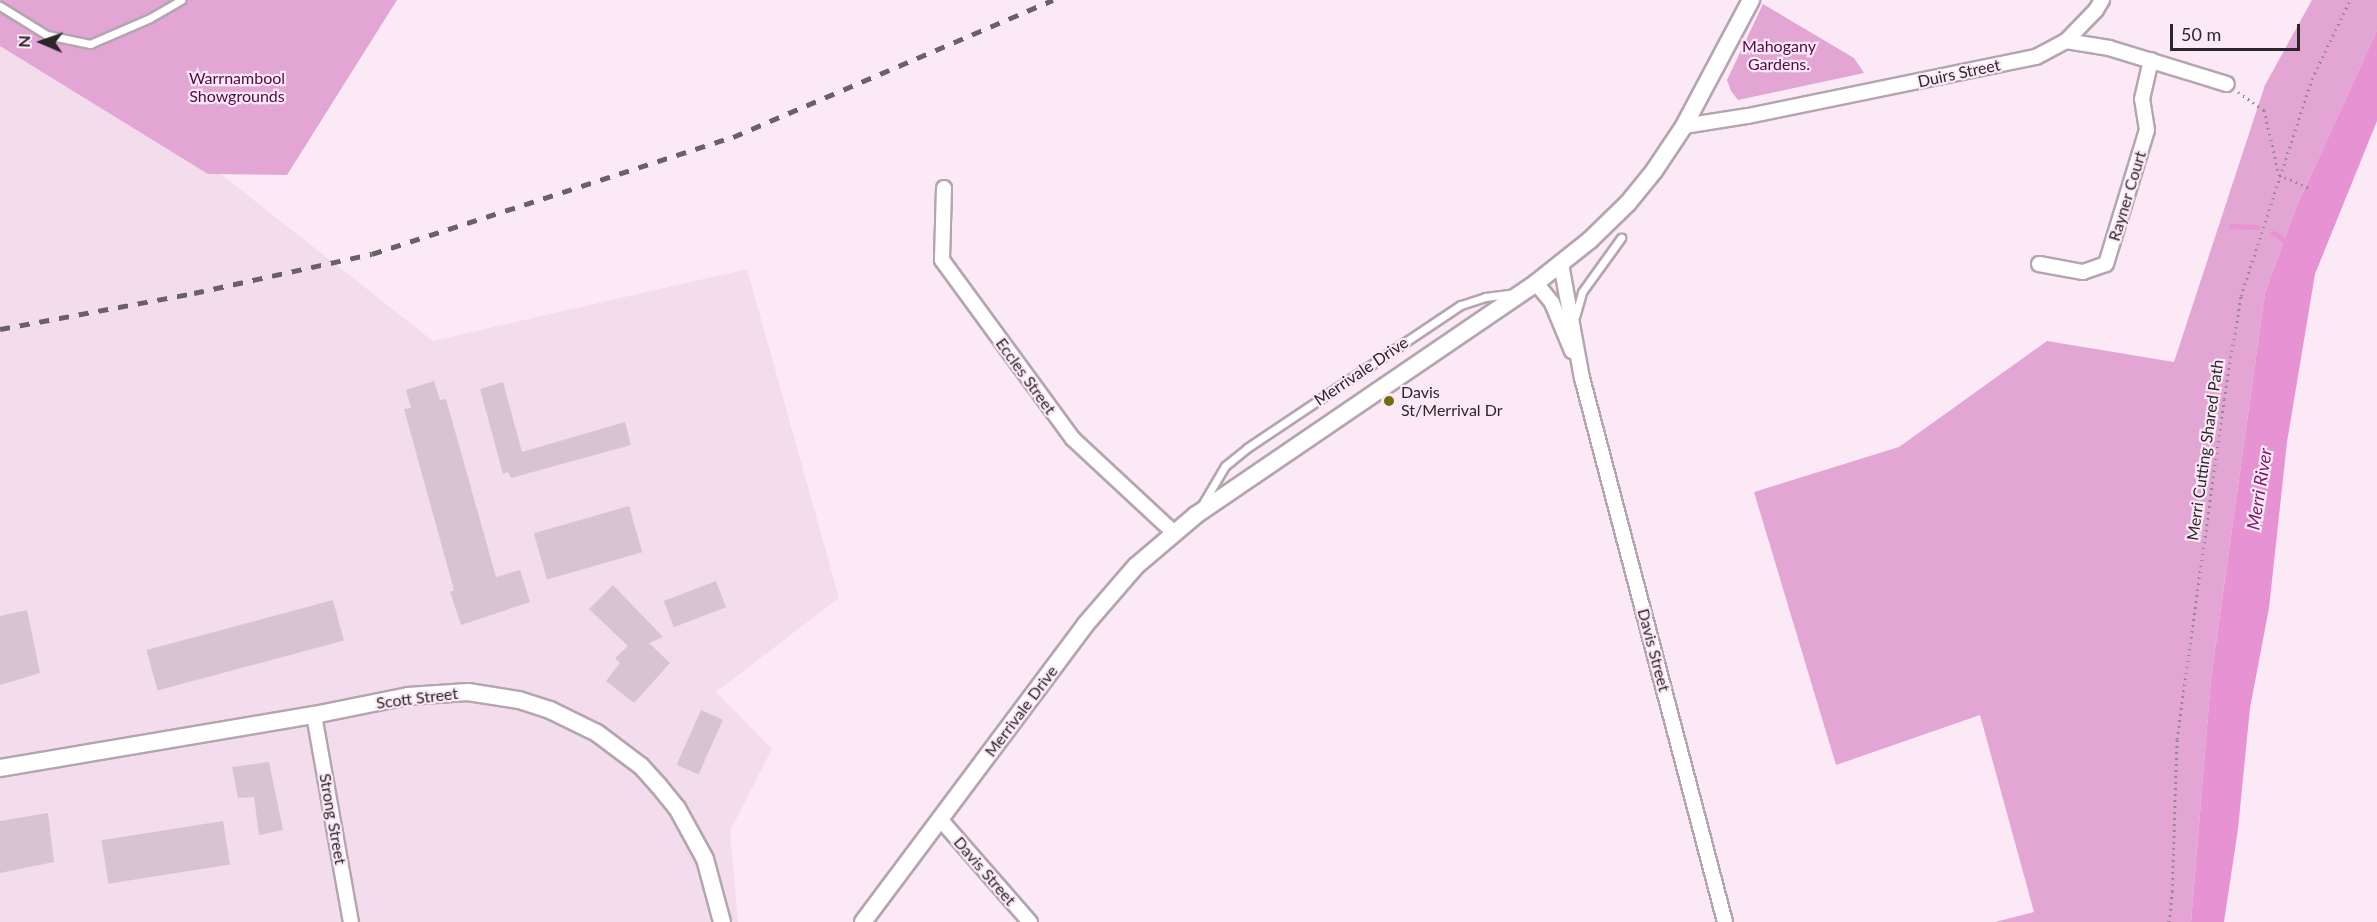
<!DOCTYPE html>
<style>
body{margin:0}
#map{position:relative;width:2377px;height:922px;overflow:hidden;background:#fbeaf6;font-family:Lato,sans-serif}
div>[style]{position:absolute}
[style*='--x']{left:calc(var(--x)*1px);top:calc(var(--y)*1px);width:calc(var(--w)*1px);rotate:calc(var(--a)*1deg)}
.built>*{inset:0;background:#f3dcec}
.green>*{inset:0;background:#e3a5d4}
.water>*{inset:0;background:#e792d3}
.stream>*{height:5px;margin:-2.5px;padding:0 2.5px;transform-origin:2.5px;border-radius:2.5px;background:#e792d3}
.building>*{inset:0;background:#d6c5d1;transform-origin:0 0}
.path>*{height:3px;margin-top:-1.5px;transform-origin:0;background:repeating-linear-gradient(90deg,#958991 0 1.5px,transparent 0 6px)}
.roads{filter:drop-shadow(2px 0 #b4a5b0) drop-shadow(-2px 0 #b4a5b0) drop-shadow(0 2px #b4a5b0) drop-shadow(0 -2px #b4a5b0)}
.service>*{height:7px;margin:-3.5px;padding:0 3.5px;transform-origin:3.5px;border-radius:3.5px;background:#fff}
.minor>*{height:14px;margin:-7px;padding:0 7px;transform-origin:7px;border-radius:7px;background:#fff}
.tertiary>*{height:16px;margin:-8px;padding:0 8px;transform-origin:8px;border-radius:8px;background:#fff}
.rail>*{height:4.5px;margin-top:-2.25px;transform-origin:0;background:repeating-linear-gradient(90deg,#6a6167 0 10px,transparent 0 20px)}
.dots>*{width:16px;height:16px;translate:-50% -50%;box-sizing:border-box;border:3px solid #fbeaf6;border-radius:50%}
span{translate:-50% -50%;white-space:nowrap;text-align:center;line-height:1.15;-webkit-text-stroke:4.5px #fbeaf6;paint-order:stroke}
.park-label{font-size:16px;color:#540848}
.street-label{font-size:16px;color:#2c262a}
.poi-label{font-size:16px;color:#2c262a}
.left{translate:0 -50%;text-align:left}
.water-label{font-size:18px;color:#7a176a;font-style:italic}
.north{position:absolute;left:12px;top:12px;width:60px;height:60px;-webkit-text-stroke:4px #fbeaf6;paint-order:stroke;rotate:272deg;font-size:16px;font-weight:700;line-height:24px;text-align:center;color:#2c262a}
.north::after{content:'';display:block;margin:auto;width:21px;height:27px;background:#2c262a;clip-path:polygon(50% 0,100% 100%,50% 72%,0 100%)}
.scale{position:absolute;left:2170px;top:24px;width:130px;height:27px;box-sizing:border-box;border:3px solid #2c262a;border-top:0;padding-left:8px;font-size:18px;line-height:21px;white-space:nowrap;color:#2c262a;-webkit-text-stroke:4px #fbeaf6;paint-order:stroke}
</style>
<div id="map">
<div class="built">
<div style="clip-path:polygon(0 42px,222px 175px,433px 341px,747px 269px,839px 598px,716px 692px,772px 749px,730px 831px,738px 922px,0 922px)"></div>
</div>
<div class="green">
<div style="clip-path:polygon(0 0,397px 0,287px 175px,208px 174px,0 46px)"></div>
<div style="clip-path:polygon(2312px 0,2377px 0,2377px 30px,2295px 210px,2265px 293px,2211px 679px,2191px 922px,1995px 922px,2034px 912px,1980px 715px,1836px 765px,1754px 492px,1899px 447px,2047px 341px,2174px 362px,2265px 85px)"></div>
<div style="clip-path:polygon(1763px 4px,1854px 58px,1864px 73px,1738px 100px,1731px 91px,1727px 80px)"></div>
</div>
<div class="water">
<div style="clip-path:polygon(2377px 30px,2377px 121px,2315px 274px,2287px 442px,2269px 608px,2250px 708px,2238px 829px,2224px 922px,2191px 922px,2211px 679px,2265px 293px,2295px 210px)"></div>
</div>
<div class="stream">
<div style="--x:2231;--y:226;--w:26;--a:2"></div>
<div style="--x:2273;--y:233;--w:20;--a:30"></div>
</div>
<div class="building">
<div style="clip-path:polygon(434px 381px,440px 400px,446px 399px,496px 577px,520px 570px,530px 602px,461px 625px,450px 592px,454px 590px,404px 409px,411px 408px,406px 390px)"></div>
<div style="clip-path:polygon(503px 382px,522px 452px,625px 422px,631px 445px,511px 478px,508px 472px,503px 474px,480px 389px)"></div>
<div style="left:629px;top:506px;width:48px;height:99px;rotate:74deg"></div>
<div style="left:716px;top:581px;width:28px;height:56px;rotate:69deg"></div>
<div style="clip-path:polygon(613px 585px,663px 637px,649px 643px,670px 663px,634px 703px,606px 681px,620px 663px,615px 658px,628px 646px,589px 609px)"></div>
<div style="left:333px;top:600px;width:42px;height:193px;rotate:75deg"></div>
<div style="clip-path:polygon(27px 610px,40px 673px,0 685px,0 616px)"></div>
<div style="left:701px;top:710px;width:24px;height:60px;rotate:24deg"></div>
<div style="clip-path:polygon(269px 762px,283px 830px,259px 835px,254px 797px,238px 798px,232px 767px)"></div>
<div style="clip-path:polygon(48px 813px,54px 862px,0 873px,0 821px)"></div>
<div style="left:223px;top:821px;width:44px;height:123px;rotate:81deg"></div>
</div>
<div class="path">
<div style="--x:2238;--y:92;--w:32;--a:35"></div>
<div style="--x:2264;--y:110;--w:67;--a:77"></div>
<div style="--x:2279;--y:175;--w:33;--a:23"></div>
<div style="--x:2169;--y:922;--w:31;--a:-84"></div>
<div style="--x:2172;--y:891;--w:152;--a:-88.1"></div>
<div style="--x:2177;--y:739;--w:343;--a:-82.1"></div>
<div style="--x:2224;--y:399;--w:104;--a:-80.6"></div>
<div style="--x:2241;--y:296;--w:228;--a:-71.9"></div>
<div style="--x:2312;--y:79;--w:88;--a:-64.3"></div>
</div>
<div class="roads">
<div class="service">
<div style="--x:0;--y:6;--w:55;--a:31.7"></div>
<div style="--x:47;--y:35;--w:44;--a:11.8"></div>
<div style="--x:90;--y:44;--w:65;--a:-23.4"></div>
<div style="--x:150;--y:18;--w:36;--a:-30"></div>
<div style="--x:1575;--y:317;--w:26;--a:-74"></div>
<div style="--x:1582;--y:292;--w:67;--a:-54.2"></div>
<div style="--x:1202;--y:505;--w:45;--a:-59.5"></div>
<div style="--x:1225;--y:466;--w:28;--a:-39"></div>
<div style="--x:1247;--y:448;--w:257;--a:-33.8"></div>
<div style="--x:1461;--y:305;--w:25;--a:-18"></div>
<div style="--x:1485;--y:297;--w:26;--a:-7"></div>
</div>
<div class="minor">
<div style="--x:2066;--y:41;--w:43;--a:-45.9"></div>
<div style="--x:2096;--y:10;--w:12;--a:-59"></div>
<div style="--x:1684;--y:126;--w:65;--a:-8.9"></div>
<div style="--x:1748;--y:116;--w:294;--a:-11.6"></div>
<div style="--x:2036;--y:57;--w:34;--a:-28"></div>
<div style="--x:2066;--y:41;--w:44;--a:9.2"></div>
<div style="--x:2109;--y:48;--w:123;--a:17"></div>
<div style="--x:944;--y:188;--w:72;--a:91.6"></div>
<div style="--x:942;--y:260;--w:222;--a:53.8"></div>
<div style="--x:1073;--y:439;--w:138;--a:42.9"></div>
<div style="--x:1561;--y:264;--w:116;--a:79.6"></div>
<div style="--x:1582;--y:378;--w:562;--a:75.27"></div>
<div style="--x:2039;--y:264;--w:45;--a:10.3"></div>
<div style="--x:2083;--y:272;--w:24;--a:-19"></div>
<div style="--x:2106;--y:264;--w:140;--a:-73"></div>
<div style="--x:2147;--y:130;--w:31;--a:-99"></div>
<div style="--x:2142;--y:99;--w:40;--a:-77"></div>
<div style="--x:1536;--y:283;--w:26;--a:51"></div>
<div style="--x:1552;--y:303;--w:52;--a:67.4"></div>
<div style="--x:314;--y:715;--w:210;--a:79.9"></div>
<div style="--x:940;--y:819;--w:137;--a:48.9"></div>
</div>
<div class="tertiary">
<div style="--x:0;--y:768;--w:318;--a:-9.6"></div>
<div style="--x:314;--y:715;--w:96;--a:-11.4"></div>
<div style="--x:408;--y:696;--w:60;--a:-3.8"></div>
<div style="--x:468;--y:692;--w:52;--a:8.9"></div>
<div style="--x:519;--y:700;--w:33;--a:18"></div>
<div style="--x:550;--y:710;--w:52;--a:26.1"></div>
<div style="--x:597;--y:733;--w:55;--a:36.9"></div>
<div style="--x:641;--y:766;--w:27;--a:48"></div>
<div style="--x:659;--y:786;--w:28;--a:51"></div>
<div style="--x:677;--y:808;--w:58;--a:61.2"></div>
<div style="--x:705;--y:859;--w:65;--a:74.9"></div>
<div style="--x:863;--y:922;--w:371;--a:-53.2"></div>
<div style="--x:1085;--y:625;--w:78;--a:-49.2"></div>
<div style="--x:1136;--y:566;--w:79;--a:-40.4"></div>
<div style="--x:1196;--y:515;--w:412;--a:-34.3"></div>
<div style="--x:1536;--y:283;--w:69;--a:-38.5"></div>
<div style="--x:1590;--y:240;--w:53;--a:-44.2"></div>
<div style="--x:1628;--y:203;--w:41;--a:-50.9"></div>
<div style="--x:1654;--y:171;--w:54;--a:-56.3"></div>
<div style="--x:1684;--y:126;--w:143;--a:-62"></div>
</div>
</div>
<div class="rail">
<div style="--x:0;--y:329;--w:197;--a:-10.5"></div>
<div style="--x:194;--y:293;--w:182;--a:-12.4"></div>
<div style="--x:372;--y:254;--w:379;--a:-18"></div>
<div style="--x:733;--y:137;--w:348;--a:-23.2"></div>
</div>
<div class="dots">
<div style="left:1389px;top:401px;background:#726d0c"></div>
</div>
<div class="park-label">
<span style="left:1779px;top:55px">Mahogany<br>Gardens.</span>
<span style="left:237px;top:87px">Warrnambool<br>Showgrounds</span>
</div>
<div class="street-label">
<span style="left:1959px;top:73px;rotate:-12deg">Duirs Street</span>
<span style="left:2127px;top:196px;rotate:-73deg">Rayner Court</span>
<span style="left:1361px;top:371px;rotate:-34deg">Merrivale Drive</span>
<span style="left:1026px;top:376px;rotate:54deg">Eccles Street</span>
<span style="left:2205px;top:450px;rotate:-82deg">Merri Cutting Shared Path</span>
<span style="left:1654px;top:650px;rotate:75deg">Davis Street</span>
<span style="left:417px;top:698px;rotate:-7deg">Scott Street</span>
<span style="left:1021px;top:711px;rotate:-53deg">Merrivale Drive</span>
<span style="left:333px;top:819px;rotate:80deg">Strong Street</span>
<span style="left:985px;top:871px;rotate:49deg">Davis Street</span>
</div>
<div class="poi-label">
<span class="left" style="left:1401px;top:401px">Davis<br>St/Merrival Dr</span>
</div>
<div class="water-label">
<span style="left:2259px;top:489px;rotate:-81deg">Merri River</span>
</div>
<div class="north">N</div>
<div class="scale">50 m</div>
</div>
